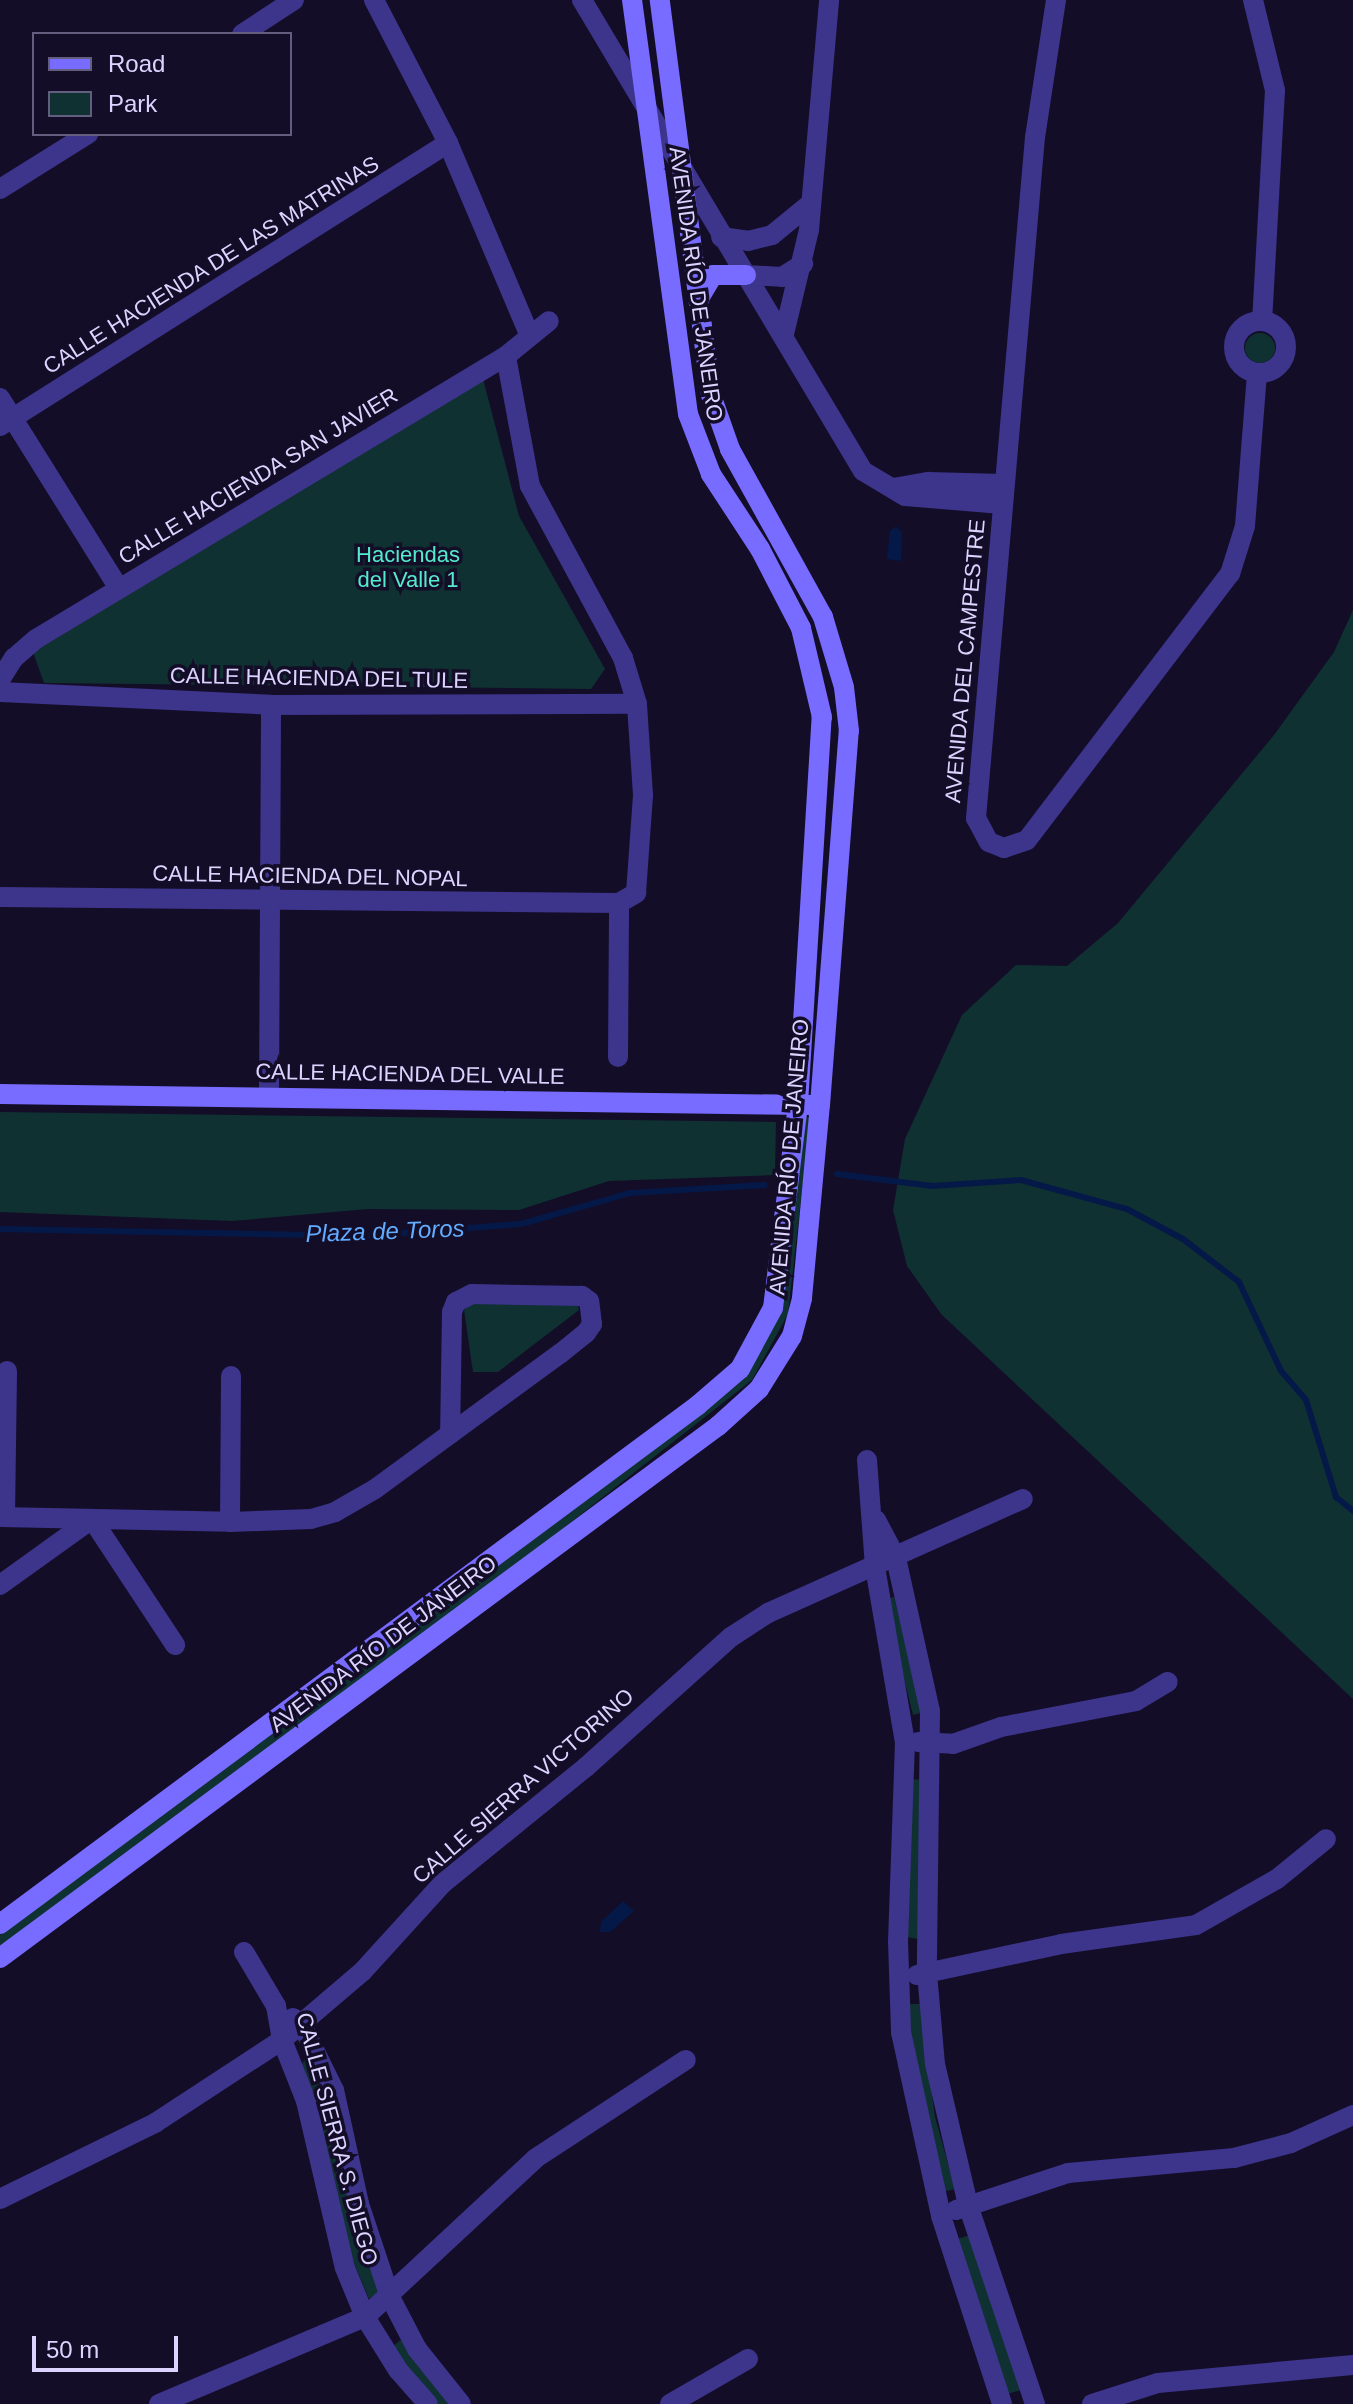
<!DOCTYPE html>
<meta charset="utf-8">
<style>
body{margin:0}
#map{position:relative;width:1353px;height:2404px;overflow:hidden;background:#130d28;font-family:Helvetica,sans-serif}
div>[style]{position:absolute}
[style*='--x']{left:calc(var(--x)*1px);top:calc(var(--y)*1px);width:calc(var(--w)*1px);rotate:calc(var(--a)*1deg)}
.green>*{inset:0;background:#103132;transform-origin:0 0}
.round{border-radius:50%}
.water>*{inset:0;background:#051948}
.stream>*{height:6px;margin:-3px;padding:0 3px;transform-origin:3px;border-radius:3px;background:#051948}
.street>*{height:20px;margin:-10px;padding:0 10px;transform-origin:10px;border-radius:10px;background:#3d348b}
.street>.ring{margin:-10px;padding:0;box-sizing:content-box;background:none;border:20px solid #3d348b;border-radius:50%}
.secondary>*{height:20px;margin:-10px;padding:0 10px;transform-origin:10px;border-radius:10px;background:#786bff}
span{translate:-50% -50%;white-space:nowrap;text-align:center;line-height:1.15;-webkit-text-stroke:7px #130d28;paint-order:stroke}
.street-label{font-size:22px;color:#dcd4ff}
.park-label{font-size:22px;color:#55eacf}
.water-label{font-size:24px;color:#62acff;font-style:italic}
.legend{position:absolute;left:32px;top:32px;width:260px;height:104px;box-sizing:border-box;background:#130d28;border:2px solid #635d7e;margin:0;padding:10px 14px;list-style:none;font-size:24px;color:#dcd4ff}
.legend li{display:flex;align-items:center;gap:16px;height:40px}
.legend b{width:40px;border:2px solid #635d7e}
.scale{position:absolute;left:32px;top:2336px;width:146px;height:36px;box-sizing:border-box;border:4px solid #dcd4ff;border-top:0;padding-left:10px;font-size:24px;line-height:28px;white-space:nowrap;color:#dcd4ff;-webkit-text-stroke:6px #130d28;paint-order:stroke}
</style>
<div id="map">
<div class="green">
<div class="round" style="left:1245px;top:333px;width:30px;height:30px"></div>
<div style="clip-path:polygon(483px 379px,519px 516px,605px 669px,591px 689px,44px 683px,33px 652px)"></div>
<div style="clip-path:polygon(1353px 610px,1353px 1699px,942px 1315px,907px 1266px,893px 1210px,905px 1139px,962px 1015px,1016px 965px,1067px 966px,1118px 923px,1274px 735px,1334px 652px)"></div>
<div style="clip-path:polygon(0 1112px,776px 1122px,775px 1175px,609px 1181px,519px 1210px,368px 1209px,232px 1221px,0 1212px)"></div>
<div style="clip-path:polygon(805px 1115px,810px 1119px,788px 1314px,752px 1380px,514px 1567px,0 1947px,0 1935px,750px 1367px)"></div>
<div style="clip-path:polygon(483px 1291px,575px 1295px,579px 1310px,498px 1372px,473px 1372px,464px 1310px)"></div>
<div style="left:894px;top:1597px;width:119px;height:10px;rotate:76deg"></div>
<div style="clip-path:polygon(910px 1779px,923px 1780px,918px 1939px,907px 1937px)"></div>
<div style="clip-path:polygon(907px 2004px,920px 2004px,935px 2117px,955px 2189px,942px 2192px,914px 2069px)"></div>
<div style="clip-path:polygon(305px 2059px,318px 2061px,383px 2291px,369px 2299px,352px 2258px,300px 2067px)"></div>
<div style="clip-path:polygon(970px 2235px,1022px 2390px,1003px 2395px,954px 2240px)"></div>
<div style="clip-path:polygon(403px 2338px,458px 2404px,435px 2404px,392px 2347px)"></div>
</div>
<div class="water">
<div style="clip-path:polygon(896px 526px,902px 533px,901px 561px,887px 559px,890px 531px)"></div>
<div style="clip-path:polygon(623px 1901px,634px 1911px,610px 1932px,600px 1932px,601px 1922px)"></div>
</div>
<div class="stream">
<div style="--x:837;--y:1174;--w:96;--a:7.2"></div>
<div style="--x:932;--y:1186;--w:89;--a:-3.9"></div>
<div style="--x:1021;--y:1180;--w:110;--a:15.3"></div>
<div style="--x:1127;--y:1209;--w:64;--a:28.2"></div>
<div style="--x:1183;--y:1239;--w:71;--a:37.5"></div>
<div style="--x:1239;--y:1282;--w:98;--a:64.7"></div>
<div style="--x:1281;--y:1371;--w:38;--a:49"></div>
<div style="--x:1306;--y:1400;--w:102;--a:72.8"></div>
<div style="--x:1336;--y:1497;--w:22;--a:39"></div>
<div style="--x:0;--y:1229;--w:367;--a:1.1"></div>
<div style="--x:367;--y:1236;--w:154;--a:-4.5"></div>
<div style="--x:521;--y:1224;--w:113;--a:-15.9"></div>
<div style="--x:630;--y:1193;--w:135;--a:-3.4"></div>
</div>
<div class="street">
<div style="--x:374;--y:0;--w:161;--a:62.6"></div>
<div style="--x:448;--y:143;--w:210;--a:67"></div>
<div style="--x:582;--y:0;--w:548;--a:59.18"></div>
<div style="--x:863;--y:471;--w:49;--a:30.8"></div>
<div style="--x:905;--y:496;--w:97;--a:4.7"></div>
<div style="--x:1056;--y:0;--w:139;--a:98.7"></div>
<div style="--x:1035;--y:137;--w:684;--a:94.95"></div>
<div style="--x:976;--y:818;--w:27;--a:62"></div>
<div style="--x:989;--y:842;--w:16;--a:22"></div>
<div style="--x:1004;--y:848;--w:24;--a:-19"></div>
<div style="--x:1027;--y:840;--w:335;--a:-52.7"></div>
<div style="--x:1230;--y:574;--w:50;--a:-72.6"></div>
<div style="--x:1245;--y:526;--w:153;--a:-85.5"></div>
<div style="--x:1253;--y:0;--w:93;--a:76.3"></div>
<div style="--x:1275;--y:90;--w:231;--a:93.2"></div>
<div style="--x:242;--y:34;--w:62;--a:-33.2"></div>
<div style="--x:0;--y:189;--w:104;--a:-32"></div>
<div style="--x:721;--y:237;--w:27;--a:8"></div>
<div style="--x:748;--y:241;--w:25;--a:-14"></div>
<div style="--x:772;--y:235;--w:49;--a:-39.2"></div>
<div style="--x:746;--y:275;--w:36;--a:3"></div>
<div style="--x:782;--y:277;--w:25;--a:-32"></div>
<div class="ring" style="left:1234px;top:321px;width:32px;height:32px"></div>
<div style="--x:784;--y:334;--w:107;--a:-76.5"></div>
<div style="--x:809;--y:230;--w:231;--a:-85"></div>
<div style="--x:0;--y:398;--w:223;--a:58"></div>
<div style="--x:0;--y:426;--w:530;--a:-32.28"></div>
<div style="--x:893;--y:488;--w:36;--a:-10"></div>
<div style="--x:928;--y:482;--w:76;--a:1.5"></div>
<div style="--x:0;--y:680;--w:26;--a:-58"></div>
<div style="--x:14;--y:658;--w:29;--a:-41"></div>
<div style="--x:36;--y:639;--w:549;--a:-31.05"></div>
<div style="--x:506;--y:356;--w:55;--a:-39.1"></div>
<div style="--x:0;--y:692;--w:271;--a:2.7"></div>
<div style="--x:271;--y:705;--w:366;--a:-0.2"></div>
<div style="--x:0;--y:897;--w:619;--a:0.56"></div>
<div style="--x:619;--y:903;--w:20;--a:-30"></div>
<div style="--x:636;--y:893;--w:98;--a:-85.9"></div>
<div style="--x:643;--y:795;--w:91;--a:-93.8"></div>
<div style="--x:637;--y:704;--w:48;--a:-106.9"></div>
<div style="--x:623;--y:658;--w:196;--a:-118.4"></div>
<div style="--x:530;--y:486;--w:132;--a:-100.5"></div>
<div style="--x:618;--y:1057;--w:154;--a:-89.6"></div>
<div style="--x:269;--y:1096;--w:391;--a:-89.7"></div>
<div style="--x:867;--y:1460;--w:107;--a:85.7"></div>
<div style="--x:875;--y:1567;--w:178;--a:80.3"></div>
<div style="--x:905;--y:1742;--w:199;--a:92"></div>
<div style="--x:898;--y:1941;--w:91;--a:88.1"></div>
<div style="--x:901;--y:2032;--w:188;--a:77.7"></div>
<div style="--x:941;--y:2216;--w:198;--a:72"></div>
<div style="--x:0;--y:1517;--w:230;--a:1.2"></div>
<div style="--x:230;--y:1522;--w:81;--a:-2.1"></div>
<div style="--x:311;--y:1519;--w:25;--a:-16"></div>
<div style="--x:335;--y:1512;--w:46;--a:-29.9"></div>
<div style="--x:375;--y:1489;--w:230;--a:-36.2"></div>
<div style="--x:561;--y:1353;--w:32;--a:-39"></div>
<div style="--x:586;--y:1333;--w:11;--a:-56"></div>
<div style="--x:592;--y:1324;--w:23;--a:-97"></div>
<div style="--x:589;--y:1301;--w:9;--a:-144"></div>
<div style="--x:582;--y:1296;--w:110;--a:-179"></div>
<div style="--x:472;--y:1294;--w:18;--a:153"></div>
<div style="--x:456;--y:1302;--w:11;--a:112"></div>
<div style="--x:452;--y:1312;--w:122;--a:90.9"></div>
<div style="--x:5;--y:1517;--w:146;--a:-89.2"></div>
<div style="--x:92;--y:1519;--w:151;--a:56.6"></div>
<div style="--x:876;--y:1520;--w:43;--a:62.2"></div>
<div style="--x:896;--y:1558;--w:157;--a:77.5"></div>
<div style="--x:930;--y:1711;--w:262;--a:90.7"></div>
<div style="--x:927;--y:1973;--w:91;--a:85"></div>
<div style="--x:935;--y:2064;--w:145;--a:76.8"></div>
<div style="--x:968;--y:2205;--w:210;--a:71.4"></div>
<div style="--x:230;--y:1522;--w:146;--a:-89.6"></div>
<div style="--x:0;--y:1585;--w:113;--a:-35.7"></div>
<div style="--x:918;--y:1742;--w:35;--a:3"></div>
<div style="--x:953;--y:1744;--w:51;--a:-19.5"></div>
<div style="--x:1001;--y:1727;--w:137;--a:-10.9"></div>
<div style="--x:1136;--y:1701;--w:37;--a:-31"></div>
<div style="--x:244;--y:1952;--w:63;--a:59.3"></div>
<div style="--x:276;--y:2006;--w:35;--a:80"></div>
<div style="--x:282;--y:2040;--w:66;--a:68.5"></div>
<div style="--x:306;--y:2101;--w:171;--a:76.9"></div>
<div style="--x:345;--y:2268;--w:53;--a:67.8"></div>
<div style="--x:365;--y:2317;--w:62;--a:58.1"></div>
<div style="--x:398;--y:2370;--w:45;--a:48.6"></div>
<div style="--x:917;--y:1975;--w:147;--a:-12.1"></div>
<div style="--x:1061;--y:1944;--w:136;--a:-8"></div>
<div style="--x:1196;--y:1925;--w:93;--a:-29.6"></div>
<div style="--x:1277;--y:1879;--w:63;--a:-39.2"></div>
<div style="--x:293;--y:2018;--w:9;--a:32"></div>
<div style="--x:301;--y:2023;--w:75;--a:63.8"></div>
<div style="--x:334;--y:2090;--w:117;--a:77.6"></div>
<div style="--x:359;--y:2204;--w:98;--a:71.6"></div>
<div style="--x:390;--y:2297;--w:59;--a:62.6"></div>
<div style="--x:417;--y:2349;--w:70;--a:51.3"></div>
<div style="--x:0;--y:2199;--w:173;--a:-26.1"></div>
<div style="--x:155;--y:2123;--w:152;--a:-33.2"></div>
<div style="--x:282;--y:2040;--w:105;--a:-40.4"></div>
<div style="--x:362;--y:1972;--w:119;--a:-47.7"></div>
<div style="--x:442;--y:1884;--w:186;--a:-39.1"></div>
<div style="--x:586;--y:1767;--w:195;--a:-41.9"></div>
<div style="--x:731;--y:1637;--w:44;--a:-33"></div>
<div style="--x:768;--y:1613;--w:279;--a:-24.1"></div>
<div style="--x:956;--y:2210;--w:118;--a:-18.3"></div>
<div style="--x:1068;--y:2173;--w:167;--a:-5.2"></div>
<div style="--x:1234;--y:2158;--w:59;--a:-14.7"></div>
<div style="--x:1291;--y:2143;--w:68;--a:-24.3"></div>
<div style="--x:159;--y:2404;--w:224;--a:-22.9"></div>
<div style="--x:365;--y:2317;--w:233;--a:-42.9"></div>
<div style="--x:536;--y:2158;--w:179;--a:-33.2"></div>
<div style="--x:670;--y:2404;--w:90;--a:-30"></div>
<div style="--x:1092;--y:2404;--w:69;--a:-17.7"></div>
<div style="--x:1158;--y:2383;--w:196;--a:-5.3"></div>
</div>
<div class="secondary">
<div style="--x:698;--y:300;--w:29;--a:-59"></div>
<div style="--x:713;--y:275;--w:33;--a:0"></div>
<div style="--x:0;--y:1094;--w:812;--a:0.78"></div>
<div style="--x:0;--y:1924;--w:870;--a:-36.63"></div>
<div style="--x:698;--y:1405;--w:55;--a:-40.6"></div>
<div style="--x:740;--y:1369;--w:69;--a:-61.6"></div>
<div style="--x:773;--y:1308;--w:206;--a:-83"></div>
<div style="--x:798;--y:1104;--w:388;--a:-86.5"></div>
<div style="--x:822;--y:717;--w:91;--a:-103.3"></div>
<div style="--x:801;--y:628;--w:89;--a:-117.4"></div>
<div style="--x:760;--y:549;--w:90;--a:-123.2"></div>
<div style="--x:711;--y:474;--w:64;--a:-111"></div>
<div style="--x:688;--y:414;--w:418;--a:-97.7"></div>
<div style="--x:0;--y:1958;--w:894;--a:-36.54"></div>
<div style="--x:718;--y:1426;--w:55;--a:-42.1"></div>
<div style="--x:759;--y:1389;--w:62;--a:-58.1"></div>
<div style="--x:792;--y:1336;--w:39;--a:-75"></div>
<div style="--x:802;--y:1298;--w:194;--a:-84.7"></div>
<div style="--x:820;--y:1105;--w:375;--a:-85.6"></div>
<div style="--x:849;--y:731;--w:44;--a:-96.5"></div>
<div style="--x:844;--y:687;--w:73;--a:-106.7"></div>
<div style="--x:823;--y:617;--w:192;--a:-119"></div>
<div style="--x:730;--y:449;--w:57;--a:-109.4"></div>
<div style="--x:711;--y:395;--w:398;--a:-97.4"></div>
</div>
<div class="street-label">
<span style="left:211px;top:265px;rotate:-32deg">CALLE HACIENDA DE LAS MATRINAS</span>
<span style="left:696px;top:284px;rotate:82deg">AVENIDA RÍO DE JANEIRO</span>
<span style="left:258px;top:476px;rotate:-31deg">CALLE HACIENDA SAN JAVIER</span>
<span style="left:965px;top:661px;rotate:-85deg">AVENIDA DEL CAMPESTRE</span>
<span style="left:319px;top:678px;rotate:1deg">CALLE HACIENDA DEL TULE</span>
<span style="left:310px;top:876px;rotate:1deg">CALLE HACIENDA DEL NOPAL</span>
<span style="left:410px;top:1074px;rotate:1deg">CALLE HACIENDA DEL VALLE</span>
<span style="left:789px;top:1157px;rotate:-85deg">AVENIDA RÍO DE JANEIRO</span>
<span style="left:383px;top:1644px;rotate:-37deg">AVENIDA RÍO DE JANEIRO</span>
<span style="left:523px;top:1786px;rotate:-41deg">CALLE SIERRA VICTORINO</span>
<span style="left:337px;top:2139px;rotate:75deg">CALLE SIERRA S. DIEGO</span>
</div>
<div class="park-label">
<span style="left:408px;top:567px">Haciendas<br>del Valle 1</span>
</div>
<div class="water-label">
<span style="left:385px;top:1231px;rotate:-2deg">Plaza de Toros</span>
</div>
<ul class="legend">
<li><b style="height:10px;background:#786bff"></b>Road</li>
<li><b style="height:22px;background:#103132"></b>Park</li>
</ul>
<div class="scale">50 m</div>
</div>
